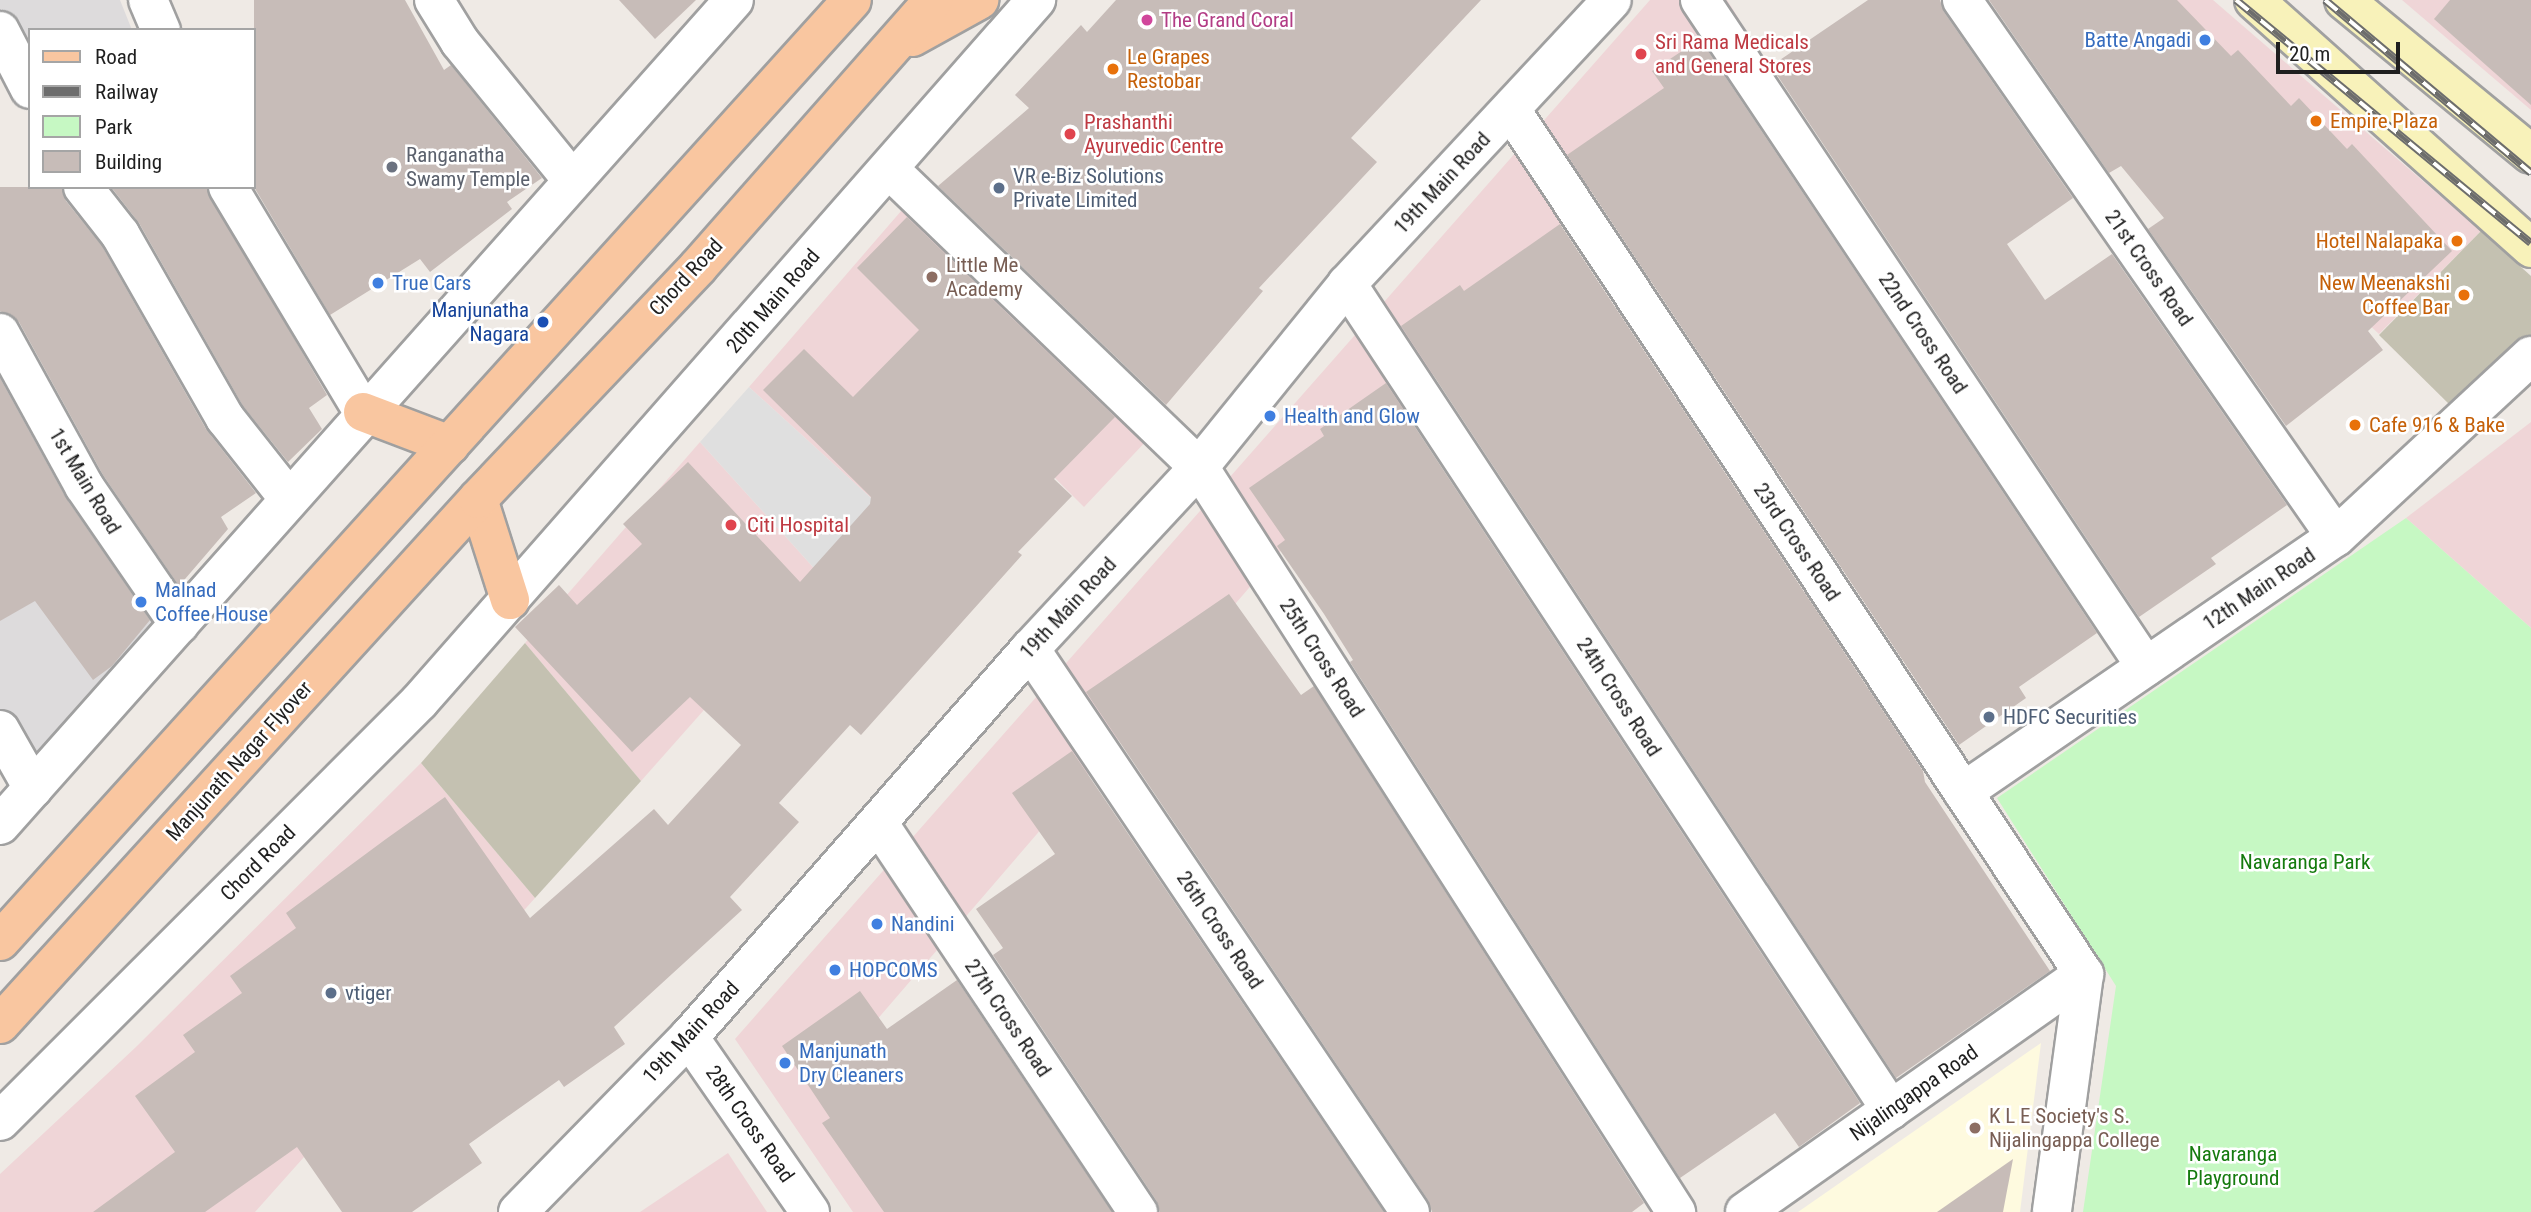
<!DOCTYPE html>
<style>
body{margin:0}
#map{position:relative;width:2531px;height:1212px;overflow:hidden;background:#efeae5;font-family:"Roboto Condensed",sans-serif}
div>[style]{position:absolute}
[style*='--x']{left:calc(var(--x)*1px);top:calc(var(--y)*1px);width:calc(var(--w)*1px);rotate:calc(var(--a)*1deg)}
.residential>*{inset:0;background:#dddbdc}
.commercial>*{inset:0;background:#efd5d7}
.education>*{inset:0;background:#fefadf}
.construction>*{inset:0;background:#c4c1b1}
.park>*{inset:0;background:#c6f8c3}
.parking>*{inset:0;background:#dfdfdf}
.building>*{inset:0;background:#c7bcb8}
.roads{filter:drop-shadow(2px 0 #a0a0a0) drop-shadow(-2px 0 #a0a0a0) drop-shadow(0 2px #a0a0a0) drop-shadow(0 -2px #a0a0a0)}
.minor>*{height:38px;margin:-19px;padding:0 19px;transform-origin:19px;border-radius:19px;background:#fff}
.tertiary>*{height:38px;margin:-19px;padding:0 19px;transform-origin:19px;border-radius:19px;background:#fff}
.secondary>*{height:38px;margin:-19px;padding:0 19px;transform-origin:19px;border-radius:19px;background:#f8f2ba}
.primary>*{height:38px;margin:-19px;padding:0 19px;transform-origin:19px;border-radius:19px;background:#f9c6a0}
.rail>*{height:8px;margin-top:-4px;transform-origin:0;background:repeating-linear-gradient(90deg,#fff 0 16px,#6d6d6d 0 32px);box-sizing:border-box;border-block:2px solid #6d6d6d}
.dots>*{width:19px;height:19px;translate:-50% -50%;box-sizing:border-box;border:4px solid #fff;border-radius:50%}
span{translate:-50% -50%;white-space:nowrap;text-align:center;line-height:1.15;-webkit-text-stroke:5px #fff;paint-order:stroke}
.hotel-label{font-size:21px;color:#b23c85}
.left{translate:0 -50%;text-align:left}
.shop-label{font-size:21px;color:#366cbe}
.right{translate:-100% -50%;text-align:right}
.health-label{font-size:21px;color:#be3a42}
.food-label{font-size:21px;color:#c56008}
.worship-label{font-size:21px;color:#5b616d}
.service-label{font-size:21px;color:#4e5e75}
.street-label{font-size:21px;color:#1f1f1f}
.education-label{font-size:21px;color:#785e54}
.transit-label{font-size:21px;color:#164399}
.park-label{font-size:21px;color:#157b0e}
.legend{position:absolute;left:28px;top:28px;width:228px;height:161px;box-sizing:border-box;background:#fff;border:2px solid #a5a5a5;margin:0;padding:9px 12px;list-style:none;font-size:21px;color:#1f1f1f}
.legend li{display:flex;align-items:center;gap:14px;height:35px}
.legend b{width:35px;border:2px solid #a5a5a5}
.scale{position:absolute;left:2276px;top:42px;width:124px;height:32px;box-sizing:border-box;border:4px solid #1f1f1f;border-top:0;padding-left:9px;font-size:21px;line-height:24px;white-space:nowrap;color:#1f1f1f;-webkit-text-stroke:5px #fff;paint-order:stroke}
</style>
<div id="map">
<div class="residential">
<div style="clip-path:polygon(0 0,120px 0,132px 30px,30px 30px,30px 81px,0 23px)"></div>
<div style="clip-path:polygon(0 351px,163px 626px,28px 761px,0 712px)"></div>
</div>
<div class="commercial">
<div style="clip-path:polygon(1650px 0,1727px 0,1739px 19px,875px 1022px,1002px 1212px,853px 1212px,735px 1039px)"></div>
<div style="clip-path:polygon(2018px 0,2213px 0,2481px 231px,2379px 334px)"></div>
<div style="clip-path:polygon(2402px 0,2531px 0,2531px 110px)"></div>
<div style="clip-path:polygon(908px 203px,1149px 438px,1084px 507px,978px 401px,882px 508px,749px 387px)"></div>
<div style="clip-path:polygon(2531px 422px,2531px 628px,2406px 518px)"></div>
<div style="clip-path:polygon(700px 442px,822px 577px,641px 781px,525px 643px)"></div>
<div style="clip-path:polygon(421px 763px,535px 898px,255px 1212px,0 1212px,0 1174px,136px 1047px)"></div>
<div style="clip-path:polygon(728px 1153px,767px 1212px,640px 1212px)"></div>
</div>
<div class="education">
<div style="clip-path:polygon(2041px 1043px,2020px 1212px,1798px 1212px)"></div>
</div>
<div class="construction">
<div style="clip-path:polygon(2481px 231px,2531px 276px,2531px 338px,2453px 408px,2379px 335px)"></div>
<div style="clip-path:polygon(525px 643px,641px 781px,535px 898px,421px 763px)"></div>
</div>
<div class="park">
<div style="clip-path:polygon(2406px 518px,2531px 628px,2531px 1212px,2083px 1212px,2116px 986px,1997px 798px)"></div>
</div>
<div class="parking">
<div style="clip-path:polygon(749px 387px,882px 508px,822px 577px,700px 442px)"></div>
</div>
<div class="building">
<div style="clip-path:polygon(254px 0,405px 0,444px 70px,451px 65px,542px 178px,507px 202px,512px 209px,430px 272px,420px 259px,330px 315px,254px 187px)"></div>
<div style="clip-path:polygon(619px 0,696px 0,655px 39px)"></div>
<div style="clip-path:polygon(1116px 0,1481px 0,1351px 138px,1377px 162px,1259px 288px,1263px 291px,1166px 405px,938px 186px,1029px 108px,1015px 95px,1081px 25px,1087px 32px)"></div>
<div style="clip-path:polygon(1868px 0,1940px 0,1944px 12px,2073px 198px,2007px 244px,2045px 300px,2112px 254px,2287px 505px,2211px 558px,2216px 564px,2139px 617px,1771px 66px)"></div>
<div style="clip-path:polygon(1989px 0,2177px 0,2231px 56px,2238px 50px,2291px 106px,2299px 98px,2347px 149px,2352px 144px,2452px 251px,2368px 331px,2383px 350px,2286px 426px,2148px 229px,2164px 218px,2121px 166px,2109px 173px)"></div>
<div style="clip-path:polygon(2450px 0,2531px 0,2531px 105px,2434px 19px)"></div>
<div style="clip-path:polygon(1700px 39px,2097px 633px,2019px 687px,2026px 698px,1959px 745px,1567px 155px,1664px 88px,1652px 71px)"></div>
<div style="clip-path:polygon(0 187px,62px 187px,66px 201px,102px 246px,206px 429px,256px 493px,221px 517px,228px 529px,179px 586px,103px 475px,19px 322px,0 311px)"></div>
<div style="clip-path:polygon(111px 187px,206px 187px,327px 395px,309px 408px,322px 429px,288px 462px,243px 406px,139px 223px)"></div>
<div style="clip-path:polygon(907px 217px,1115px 417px,1054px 479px,1072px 496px,1018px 552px,1022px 555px,861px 735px,850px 725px,779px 803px,799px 822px,730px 897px,742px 910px,614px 1027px,625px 1044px,564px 1087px,559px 1080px,469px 1144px,482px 1163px,412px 1212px,342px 1212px,297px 1147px,205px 1212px,93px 1212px,175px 1152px,135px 1096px,195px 1052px,183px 1035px,242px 993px,230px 976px,296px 928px,286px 913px,386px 839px,445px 797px,530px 918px,654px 809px,668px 825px,741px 745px,690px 697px,632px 752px,515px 627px,559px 585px,577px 605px,642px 544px,623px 524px,688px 462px,800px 582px,870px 504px,871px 497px,763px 390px,804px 349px,853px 397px,919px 330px,857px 268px)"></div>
<div style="clip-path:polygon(1560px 224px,1923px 771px,1925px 782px,2050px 971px,1896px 1078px,1401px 326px,1460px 285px,1464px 291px)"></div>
<div style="clip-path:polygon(0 378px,66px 498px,150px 620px,112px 666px,93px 680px,35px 601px,0 621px)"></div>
<div style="clip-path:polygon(1386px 383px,1860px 1103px,1799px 1147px,1775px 1113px,1680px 1178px,1350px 662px,1353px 660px,1324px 614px,1277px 546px,1285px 540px,1249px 488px,1324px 436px,1320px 429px)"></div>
<div style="clip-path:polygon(1229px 594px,1301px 695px,1314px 686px,1644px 1203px,1632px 1212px,1432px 1212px,1428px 1200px,1086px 692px)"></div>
<div style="clip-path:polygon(1072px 751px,1384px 1212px,1160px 1212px,1156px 1200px,993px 955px,1003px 948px,976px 909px,1055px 854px,1012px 793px)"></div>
<div style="clip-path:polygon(957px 980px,1112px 1212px,884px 1212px,822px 1123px,830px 1118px,782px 1046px,860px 991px,887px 1029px)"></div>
<div style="clip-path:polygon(2013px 1159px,2003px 1212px,1937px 1212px)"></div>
</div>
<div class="roads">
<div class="minor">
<div style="--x:148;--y:0;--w:33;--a:67"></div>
<div style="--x:434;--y:0;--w:49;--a:58.2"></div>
<div style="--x:460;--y:42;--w:178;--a:50.9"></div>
<div style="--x:1700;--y:0;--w:802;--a:56.23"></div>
<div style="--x:1962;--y:0;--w:654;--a:55.14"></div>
<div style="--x:0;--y:31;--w:65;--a:62.7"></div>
<div style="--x:889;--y:169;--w:430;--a:43.9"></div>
<div style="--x:1199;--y:467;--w:885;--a:57.37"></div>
<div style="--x:83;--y:187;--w:60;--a:51.8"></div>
<div style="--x:120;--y:234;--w:212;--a:60.3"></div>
<div style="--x:225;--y:418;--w:103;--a:51.7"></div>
<div style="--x:228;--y:187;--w:262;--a:59"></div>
<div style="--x:1347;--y:284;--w:989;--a:56.63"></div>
<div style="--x:0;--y:333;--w:175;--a:61.2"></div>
<div style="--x:84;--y:486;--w:168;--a:55.5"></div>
<div style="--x:1030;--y:649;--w:679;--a:55.98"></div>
<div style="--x:0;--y:730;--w:67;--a:60.4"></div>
<div style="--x:1963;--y:792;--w:452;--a:-34.4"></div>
<div style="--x:2336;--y:537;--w:266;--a:-42.9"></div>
<div style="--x:879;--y:824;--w:467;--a:56.3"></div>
<div style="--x:518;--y:1212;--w:245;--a:-45.7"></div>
<div style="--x:1745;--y:1212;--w:414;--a:-35.1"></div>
</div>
<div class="tertiary">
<div style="--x:1511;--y:110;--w:1037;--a:56.45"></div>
<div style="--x:2084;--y:974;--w:240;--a:97.7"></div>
<div style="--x:0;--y:825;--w:1104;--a:-48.34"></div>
<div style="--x:0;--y:1121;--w:593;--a:-45"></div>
<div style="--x:419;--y:702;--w:935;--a:-48.69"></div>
<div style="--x:810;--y:1212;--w:213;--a:-124.7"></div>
<div style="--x:689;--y:1037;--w:517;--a:-48.69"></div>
<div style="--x:1030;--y:649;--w:248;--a:-47.1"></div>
<div style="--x:1199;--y:467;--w:235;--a:-51"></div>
<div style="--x:1347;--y:284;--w:388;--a:-47"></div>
</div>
<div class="secondary">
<div style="--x:2254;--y:0;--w:372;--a:41.8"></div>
<div style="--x:2344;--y:0;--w:242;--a:39.5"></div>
</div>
<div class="primary">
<div style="--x:912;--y:37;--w:77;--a:-28.9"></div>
<div style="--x:363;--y:412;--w:93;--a:20.8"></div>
<div style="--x:478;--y:499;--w:106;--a:72.4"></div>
<div style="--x:0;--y:941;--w:1269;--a:-47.84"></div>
<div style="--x:0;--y:1024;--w:710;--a:-47.68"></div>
<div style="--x:478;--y:499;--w:320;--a:-46.5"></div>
<div style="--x:698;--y:267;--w:356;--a:-48.6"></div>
</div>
</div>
<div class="rail">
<div style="--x:2236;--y:0;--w:382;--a:39.5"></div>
<div style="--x:2325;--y:0;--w:269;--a:40"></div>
</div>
<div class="dots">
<div style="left:1147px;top:20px;background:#d1479c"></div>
<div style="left:2205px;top:40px;background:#3f7fe0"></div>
<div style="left:1641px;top:54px;background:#e0444e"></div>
<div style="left:1113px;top:69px;background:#e8710a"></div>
<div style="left:2316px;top:121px;background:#e8710a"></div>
<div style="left:1070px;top:134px;background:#e0444e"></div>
<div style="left:392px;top:167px;background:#6b7280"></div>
<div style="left:999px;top:188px;background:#5c6f8a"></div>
<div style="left:2457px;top:241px;background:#e8710a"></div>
<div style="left:932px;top:277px;background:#8d6e63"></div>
<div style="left:378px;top:283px;background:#3f7fe0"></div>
<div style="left:2464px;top:295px;background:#e8710a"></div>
<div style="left:543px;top:322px;background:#1a4fb4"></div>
<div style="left:1270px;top:416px;background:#3f7fe0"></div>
<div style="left:2355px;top:425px;background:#e8710a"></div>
<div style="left:731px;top:525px;background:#e0444e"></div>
<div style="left:141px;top:602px;background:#3f7fe0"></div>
<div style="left:1989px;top:717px;background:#5c6f8a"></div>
<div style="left:877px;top:924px;background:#3f7fe0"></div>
<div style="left:835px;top:970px;background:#3f7fe0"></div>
<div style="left:331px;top:993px;background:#5c6f8a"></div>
<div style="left:785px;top:1063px;background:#3f7fe0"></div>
<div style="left:1975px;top:1128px;background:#8d6e63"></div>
</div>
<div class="hotel-label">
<span class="left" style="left:1161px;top:20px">The Grand Coral</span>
</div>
<div class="shop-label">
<span class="right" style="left:2191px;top:40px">Batte Angadi</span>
<span class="left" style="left:392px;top:283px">True Cars</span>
<span class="left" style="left:1284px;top:416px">Health and Glow</span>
<span class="left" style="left:155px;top:602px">Malnad<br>Coffee House</span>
<span class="left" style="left:891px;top:924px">Nandini</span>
<span class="left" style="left:849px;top:970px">HOPCOMS</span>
<span class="left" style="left:799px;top:1063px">Manjunath<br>Dry Cleaners</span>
</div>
<div class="health-label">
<span class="left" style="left:1655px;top:54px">Sri Rama Medicals<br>and General Stores</span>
<span class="left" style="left:1084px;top:134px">Prashanthi<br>Ayurvedic Centre</span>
<span class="left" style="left:747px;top:525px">Citi Hospital</span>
</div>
<div class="food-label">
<span class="left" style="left:1127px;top:69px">Le Grapes<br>Restobar</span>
<span class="left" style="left:2330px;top:121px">Empire Plaza</span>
<span class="right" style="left:2443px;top:241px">Hotel Nalapaka</span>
<span class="right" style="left:2450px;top:295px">New Meenakshi<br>Coffee Bar</span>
<span class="left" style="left:2369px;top:425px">Cafe 916 &amp; Bake</span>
</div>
<div class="worship-label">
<span class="left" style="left:406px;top:167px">Ranganatha<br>Swamy Temple</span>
</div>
<div class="service-label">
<span class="left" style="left:1013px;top:188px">VR e-Biz Solutions<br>Private Limited</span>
<span class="left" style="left:2003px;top:717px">HDFC Securities</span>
<span class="left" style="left:345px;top:993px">vtiger</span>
</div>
<div class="street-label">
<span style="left:1442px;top:183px;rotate:-47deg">19th Main Road</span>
<span style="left:2149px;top:268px;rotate:55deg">21st Cross Road</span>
<span style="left:686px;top:277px;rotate:-47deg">Chord Road</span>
<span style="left:773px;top:301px;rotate:-49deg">20th Main Road</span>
<span style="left:1923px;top:333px;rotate:56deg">22nd Cross Road</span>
<span style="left:85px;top:481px;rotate:59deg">1st Main Road</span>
<span style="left:1797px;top:542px;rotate:56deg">23rd Cross Road</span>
<span style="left:2259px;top:589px;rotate:-34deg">12th Main Road</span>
<span style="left:1068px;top:608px;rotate:-47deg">19th Main Road</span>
<span style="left:1322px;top:658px;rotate:57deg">25th Cross Road</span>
<span style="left:1619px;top:697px;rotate:57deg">24th Cross Road</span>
<span style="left:239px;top:761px;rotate:-48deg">Manjunath Nagar Flyover</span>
<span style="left:258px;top:863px;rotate:-45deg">Chord Road</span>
<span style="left:1220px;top:930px;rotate:56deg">26th Cross Road</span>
<span style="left:1008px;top:1018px;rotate:56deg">27th Cross Road</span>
<span style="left:691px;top:1032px;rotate:-47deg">19th Main Road</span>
<span style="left:1914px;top:1093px;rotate:-35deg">Nijalingappa Road</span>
<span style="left:750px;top:1124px;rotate:55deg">28th Cross Road</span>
</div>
<div class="education-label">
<span class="left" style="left:946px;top:277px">Little Me<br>Academy</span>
<span class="left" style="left:1989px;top:1128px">K L E Society's S.<br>Nijalingappa College</span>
</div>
<div class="transit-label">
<span class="right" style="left:529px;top:322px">Manjunatha<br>Nagara</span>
</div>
<div class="park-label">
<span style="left:2305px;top:862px">Navaranga Park</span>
<span style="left:2233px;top:1166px">Navaranga<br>Playground</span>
</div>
<ul class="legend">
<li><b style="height:9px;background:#f9c6a0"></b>Road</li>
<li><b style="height:9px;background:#6d6d6d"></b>Railway</li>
<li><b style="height:19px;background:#c6f8c3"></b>Park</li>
<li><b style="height:19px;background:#c7bcb8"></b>Building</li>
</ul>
<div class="scale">20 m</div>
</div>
